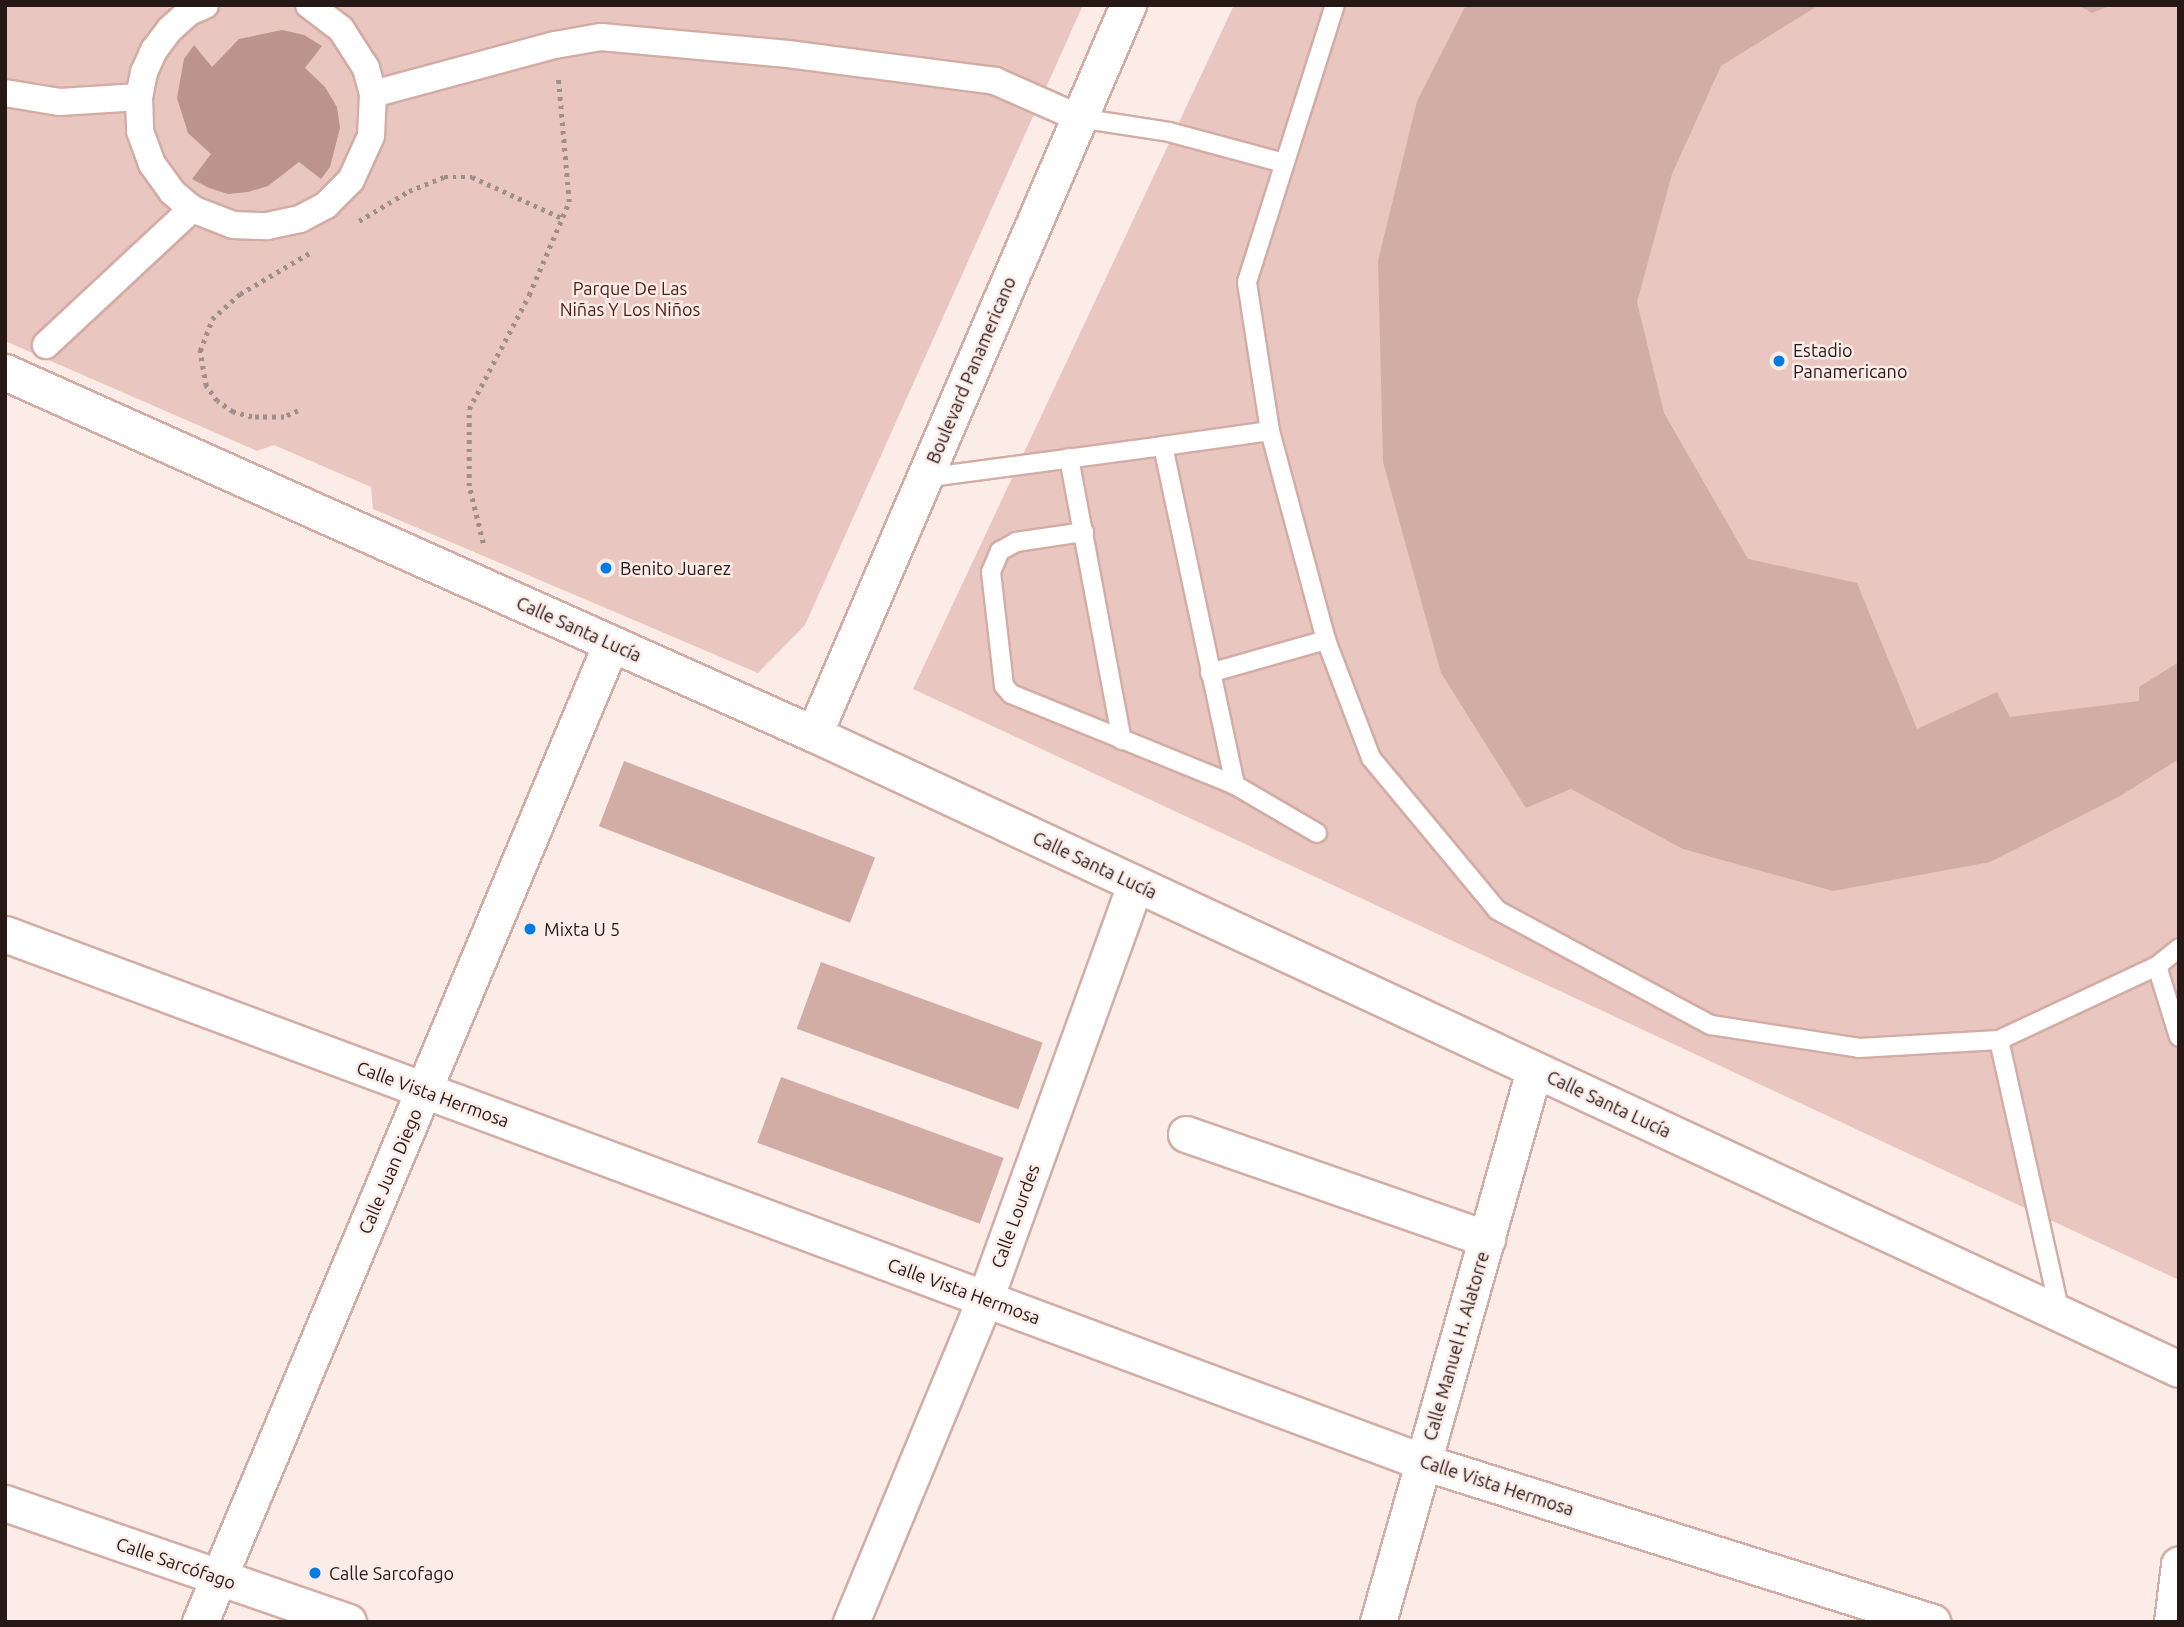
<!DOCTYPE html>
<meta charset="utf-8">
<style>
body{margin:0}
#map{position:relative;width:2184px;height:1627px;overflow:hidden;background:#fcece8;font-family:Ubuntu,sans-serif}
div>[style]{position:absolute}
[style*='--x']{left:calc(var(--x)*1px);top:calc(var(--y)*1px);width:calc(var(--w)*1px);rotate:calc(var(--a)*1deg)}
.green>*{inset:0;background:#e9c6bf}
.water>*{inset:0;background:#bc948c}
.building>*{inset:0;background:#d2ada5;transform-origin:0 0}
.path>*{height:4.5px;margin-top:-2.25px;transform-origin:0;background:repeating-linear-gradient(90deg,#9e8f8b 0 3.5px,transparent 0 8.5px)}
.roads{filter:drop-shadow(2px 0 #d3ada5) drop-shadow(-2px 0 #d3ada5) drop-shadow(0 2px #d3ada5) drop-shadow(0 -2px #d3ada5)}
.service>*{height:18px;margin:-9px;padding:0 9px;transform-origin:9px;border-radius:9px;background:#fff}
.pedestrian>*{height:26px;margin:-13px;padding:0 13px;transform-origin:13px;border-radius:13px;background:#fff}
.minor>*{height:35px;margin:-17.5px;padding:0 17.5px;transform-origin:17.5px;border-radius:17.5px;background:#fff}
.dots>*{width:19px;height:19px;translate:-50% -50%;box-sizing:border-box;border:4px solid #fcece8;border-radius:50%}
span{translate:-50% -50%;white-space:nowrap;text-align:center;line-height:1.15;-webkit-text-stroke:5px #fcece8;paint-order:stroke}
.park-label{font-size:18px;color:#501d13}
.poi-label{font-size:18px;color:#261815}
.left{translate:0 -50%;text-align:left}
.street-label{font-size:18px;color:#261815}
.frame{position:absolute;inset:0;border:7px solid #261815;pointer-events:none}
</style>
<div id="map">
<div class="green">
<div style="clip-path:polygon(5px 5px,1083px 5px,805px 625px,758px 673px,373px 509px,371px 487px,274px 445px,257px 451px,5px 341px)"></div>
<div style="clip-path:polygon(1234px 5px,2179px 5px,2179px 1280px,913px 689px)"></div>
</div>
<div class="water">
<div style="clip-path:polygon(282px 30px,304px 35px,322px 46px,305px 68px,325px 87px,337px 107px,340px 128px,330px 167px,321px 179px,299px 162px,268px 186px,248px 192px,228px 194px,209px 188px,192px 179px,211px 154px,188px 133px,177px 98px,184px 59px,194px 45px,212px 67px,239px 39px)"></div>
</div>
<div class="building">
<div style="clip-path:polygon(1466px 5px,1819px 5px,1721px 66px,1672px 174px,1637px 302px,1664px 413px,1748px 559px,1857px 583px,1917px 729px,1997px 692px,2010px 717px,2139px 701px,2139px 687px,2179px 662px,2179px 759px,2120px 796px,1990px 862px,1833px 891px,1683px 849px,1571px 789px,1526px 808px,1441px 673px,1383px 462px,1378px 261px,1417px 101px)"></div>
<div style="clip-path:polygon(2078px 5px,2111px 5px,2092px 13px)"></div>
<div style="left:624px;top:761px;width:269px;height:70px;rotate:21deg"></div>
<div style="left:821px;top:962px;width:236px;height:71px;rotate:20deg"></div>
<div style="left:781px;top:1077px;width:237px;height:70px;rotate:20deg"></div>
</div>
<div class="path">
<div style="--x:359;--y:221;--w:58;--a:-31"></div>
<div style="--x:409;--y:191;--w:38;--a:-22"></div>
<div style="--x:444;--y:177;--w:28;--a:0"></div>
<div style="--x:472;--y:177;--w:99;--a:24.5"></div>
<div style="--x:298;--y:411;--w:15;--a:157"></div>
<div style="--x:284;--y:417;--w:32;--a:180"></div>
<div style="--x:252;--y:417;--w:20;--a:-165"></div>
<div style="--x:233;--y:412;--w:19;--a:-145"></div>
<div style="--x:217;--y:401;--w:19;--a:-126"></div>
<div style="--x:206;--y:386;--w:36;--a:-100"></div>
<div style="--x:200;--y:351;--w:34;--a:-69"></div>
<div style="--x:212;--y:319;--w:38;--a:-42"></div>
<div style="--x:240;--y:294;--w:82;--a:-30.6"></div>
<div style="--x:483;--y:543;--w:59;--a:-103.8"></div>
<div style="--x:469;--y:486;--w:77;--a:-90"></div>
<div style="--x:469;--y:409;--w:129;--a:-62.2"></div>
<div style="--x:529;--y:295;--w:101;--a:-66.7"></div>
<div style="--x:569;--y:202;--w:125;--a:-95"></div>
</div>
<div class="roads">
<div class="service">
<div style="--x:1079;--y:118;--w:91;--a:8.8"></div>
<div style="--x:1169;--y:132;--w:119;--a:15.1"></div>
<div style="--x:1270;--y:431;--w:151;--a:-98.8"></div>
<div style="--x:1247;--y:282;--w:291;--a:-72.4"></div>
<div style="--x:1163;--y:446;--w:108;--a:-8"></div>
<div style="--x:1270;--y:431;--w:216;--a:75"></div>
<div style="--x:1326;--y:640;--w:126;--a:69.1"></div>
<div style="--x:1371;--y:758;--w:197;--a:50.3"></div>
<div style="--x:1497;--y:910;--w:243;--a:28.3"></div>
<div style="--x:1711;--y:1025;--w:150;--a:8.8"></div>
<div style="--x:1859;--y:1048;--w:140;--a:-3.3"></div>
<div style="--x:1999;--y:1040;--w:174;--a:-25.1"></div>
<div style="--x:2157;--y:966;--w:28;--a:-39"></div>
<div style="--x:1069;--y:458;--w:287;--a:79.4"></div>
<div style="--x:924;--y:478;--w:241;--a:-7.6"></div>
<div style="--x:1163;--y:446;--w:347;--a:78"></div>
<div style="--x:1235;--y:785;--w:242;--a:-157.9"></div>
<div style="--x:1011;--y:694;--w:11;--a:-131"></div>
<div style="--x:1004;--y:686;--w:115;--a:-96.5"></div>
<div style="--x:991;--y:572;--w:23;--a:-67"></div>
<div style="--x:1000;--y:551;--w:18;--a:-29"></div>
<div style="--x:1016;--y:542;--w:69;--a:-8.4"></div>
<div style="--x:1210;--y:673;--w:121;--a:-15.9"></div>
<div style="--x:1235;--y:785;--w:95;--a:30.3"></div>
<div style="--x:2157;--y:966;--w:74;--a:72.8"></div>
<div style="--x:1999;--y:1040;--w:280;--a:77.4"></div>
</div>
<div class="pedestrian">
<div style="--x:205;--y:5;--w:17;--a:156"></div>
<div style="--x:189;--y:12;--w:25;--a:138"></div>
<div style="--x:170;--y:29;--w:26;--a:127"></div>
<div style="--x:154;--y:50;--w:24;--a:114"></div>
<div style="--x:144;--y:72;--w:25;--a:101"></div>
<div style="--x:139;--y:97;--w:34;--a:88"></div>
<div style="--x:140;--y:131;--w:35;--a:70"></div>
<div style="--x:152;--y:164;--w:34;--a:54"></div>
<div style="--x:172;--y:192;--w:26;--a:40"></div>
<div style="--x:192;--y:209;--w:44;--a:21.3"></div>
<div style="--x:233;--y:225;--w:34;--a:2"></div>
<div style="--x:267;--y:226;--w:34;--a:-12"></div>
<div style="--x:300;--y:219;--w:30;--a:-28"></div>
<div style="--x:326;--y:205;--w:35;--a:-45"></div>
<div style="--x:351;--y:180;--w:48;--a:-65.6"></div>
<div style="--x:371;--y:136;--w:42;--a:-87.3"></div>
<div style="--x:373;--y:94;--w:27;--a:-105"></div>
<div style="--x:366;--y:68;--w:46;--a:-122.7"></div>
<div style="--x:341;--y:29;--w:40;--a:-143"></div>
<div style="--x:5;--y:93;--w:56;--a:9.3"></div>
<div style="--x:60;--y:102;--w:79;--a:-3.6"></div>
<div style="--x:373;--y:94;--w:188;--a:-15.1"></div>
<div style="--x:555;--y:45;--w:47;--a:-9.9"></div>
<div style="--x:601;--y:37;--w:188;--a:5.2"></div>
<div style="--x:788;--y:54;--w:209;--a:7.4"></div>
<div style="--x:995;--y:81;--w:92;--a:23.8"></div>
<div style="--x:46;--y:345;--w:200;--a:-43"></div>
</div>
<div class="minor">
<div style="--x:5;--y:372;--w:886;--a:24.11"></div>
<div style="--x:814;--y:734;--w:1505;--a:24.95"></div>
<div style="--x:814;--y:734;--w:794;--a:-66.7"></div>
<div style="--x:5;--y:934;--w:1513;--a:20.42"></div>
<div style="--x:1423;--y:1462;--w:534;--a:17.45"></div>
<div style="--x:1186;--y:1134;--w:319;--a:19.2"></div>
<div style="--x:5;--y:1503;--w:363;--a:19.1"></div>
<div style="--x:200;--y:1622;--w:1061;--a:-67.21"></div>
<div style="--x:851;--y:1622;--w:350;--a:-67.5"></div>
<div style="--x:985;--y:1299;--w:441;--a:-70.1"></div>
<div style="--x:1378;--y:1622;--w:574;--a:-74.22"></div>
<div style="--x:2172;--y:1622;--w:58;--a:-83.1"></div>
</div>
</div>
<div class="dots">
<div style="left:1779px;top:361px;background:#027ce2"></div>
<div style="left:606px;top:568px;background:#027ce2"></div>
<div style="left:530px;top:929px;background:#027ce2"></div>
<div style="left:315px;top:1573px;background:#027ce2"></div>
</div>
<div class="park-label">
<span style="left:630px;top:299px">Parque De Las<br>Niñas Y Los Niños</span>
</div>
<div class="poi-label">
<span class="left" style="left:1793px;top:361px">Estadio<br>Panamericano</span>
<span class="left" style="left:620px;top:568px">Benito Juarez</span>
<span class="left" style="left:544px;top:929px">Mixta U 5</span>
<span class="left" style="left:329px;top:1573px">Calle Sarcofago</span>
</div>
<div class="street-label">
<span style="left:971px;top:370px;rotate:-67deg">Boulevard Panamericano</span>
<span style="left:579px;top:629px;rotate:24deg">Calle Santa Lucía</span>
<span style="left:1095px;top:865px;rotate:25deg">Calle Santa Lucía</span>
<span style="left:433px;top:1094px;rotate:20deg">Calle Vista Hermosa</span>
<span style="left:1609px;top:1104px;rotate:25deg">Calle Santa Lucía</span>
<span style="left:390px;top:1171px;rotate:-67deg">Calle Juan Diego</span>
<span style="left:1015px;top:1216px;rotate:-70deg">Calle Lourdes</span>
<span style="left:964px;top:1291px;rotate:20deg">Calle Vista Hermosa</span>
<span style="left:1456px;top:1346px;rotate:-74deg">Calle Manuel H. Alatorre</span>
<span style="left:1497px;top:1485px;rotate:18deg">Calle Vista Hermosa</span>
<span style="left:176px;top:1563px;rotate:19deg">Calle Sarcófago</span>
</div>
<div class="frame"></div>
</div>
